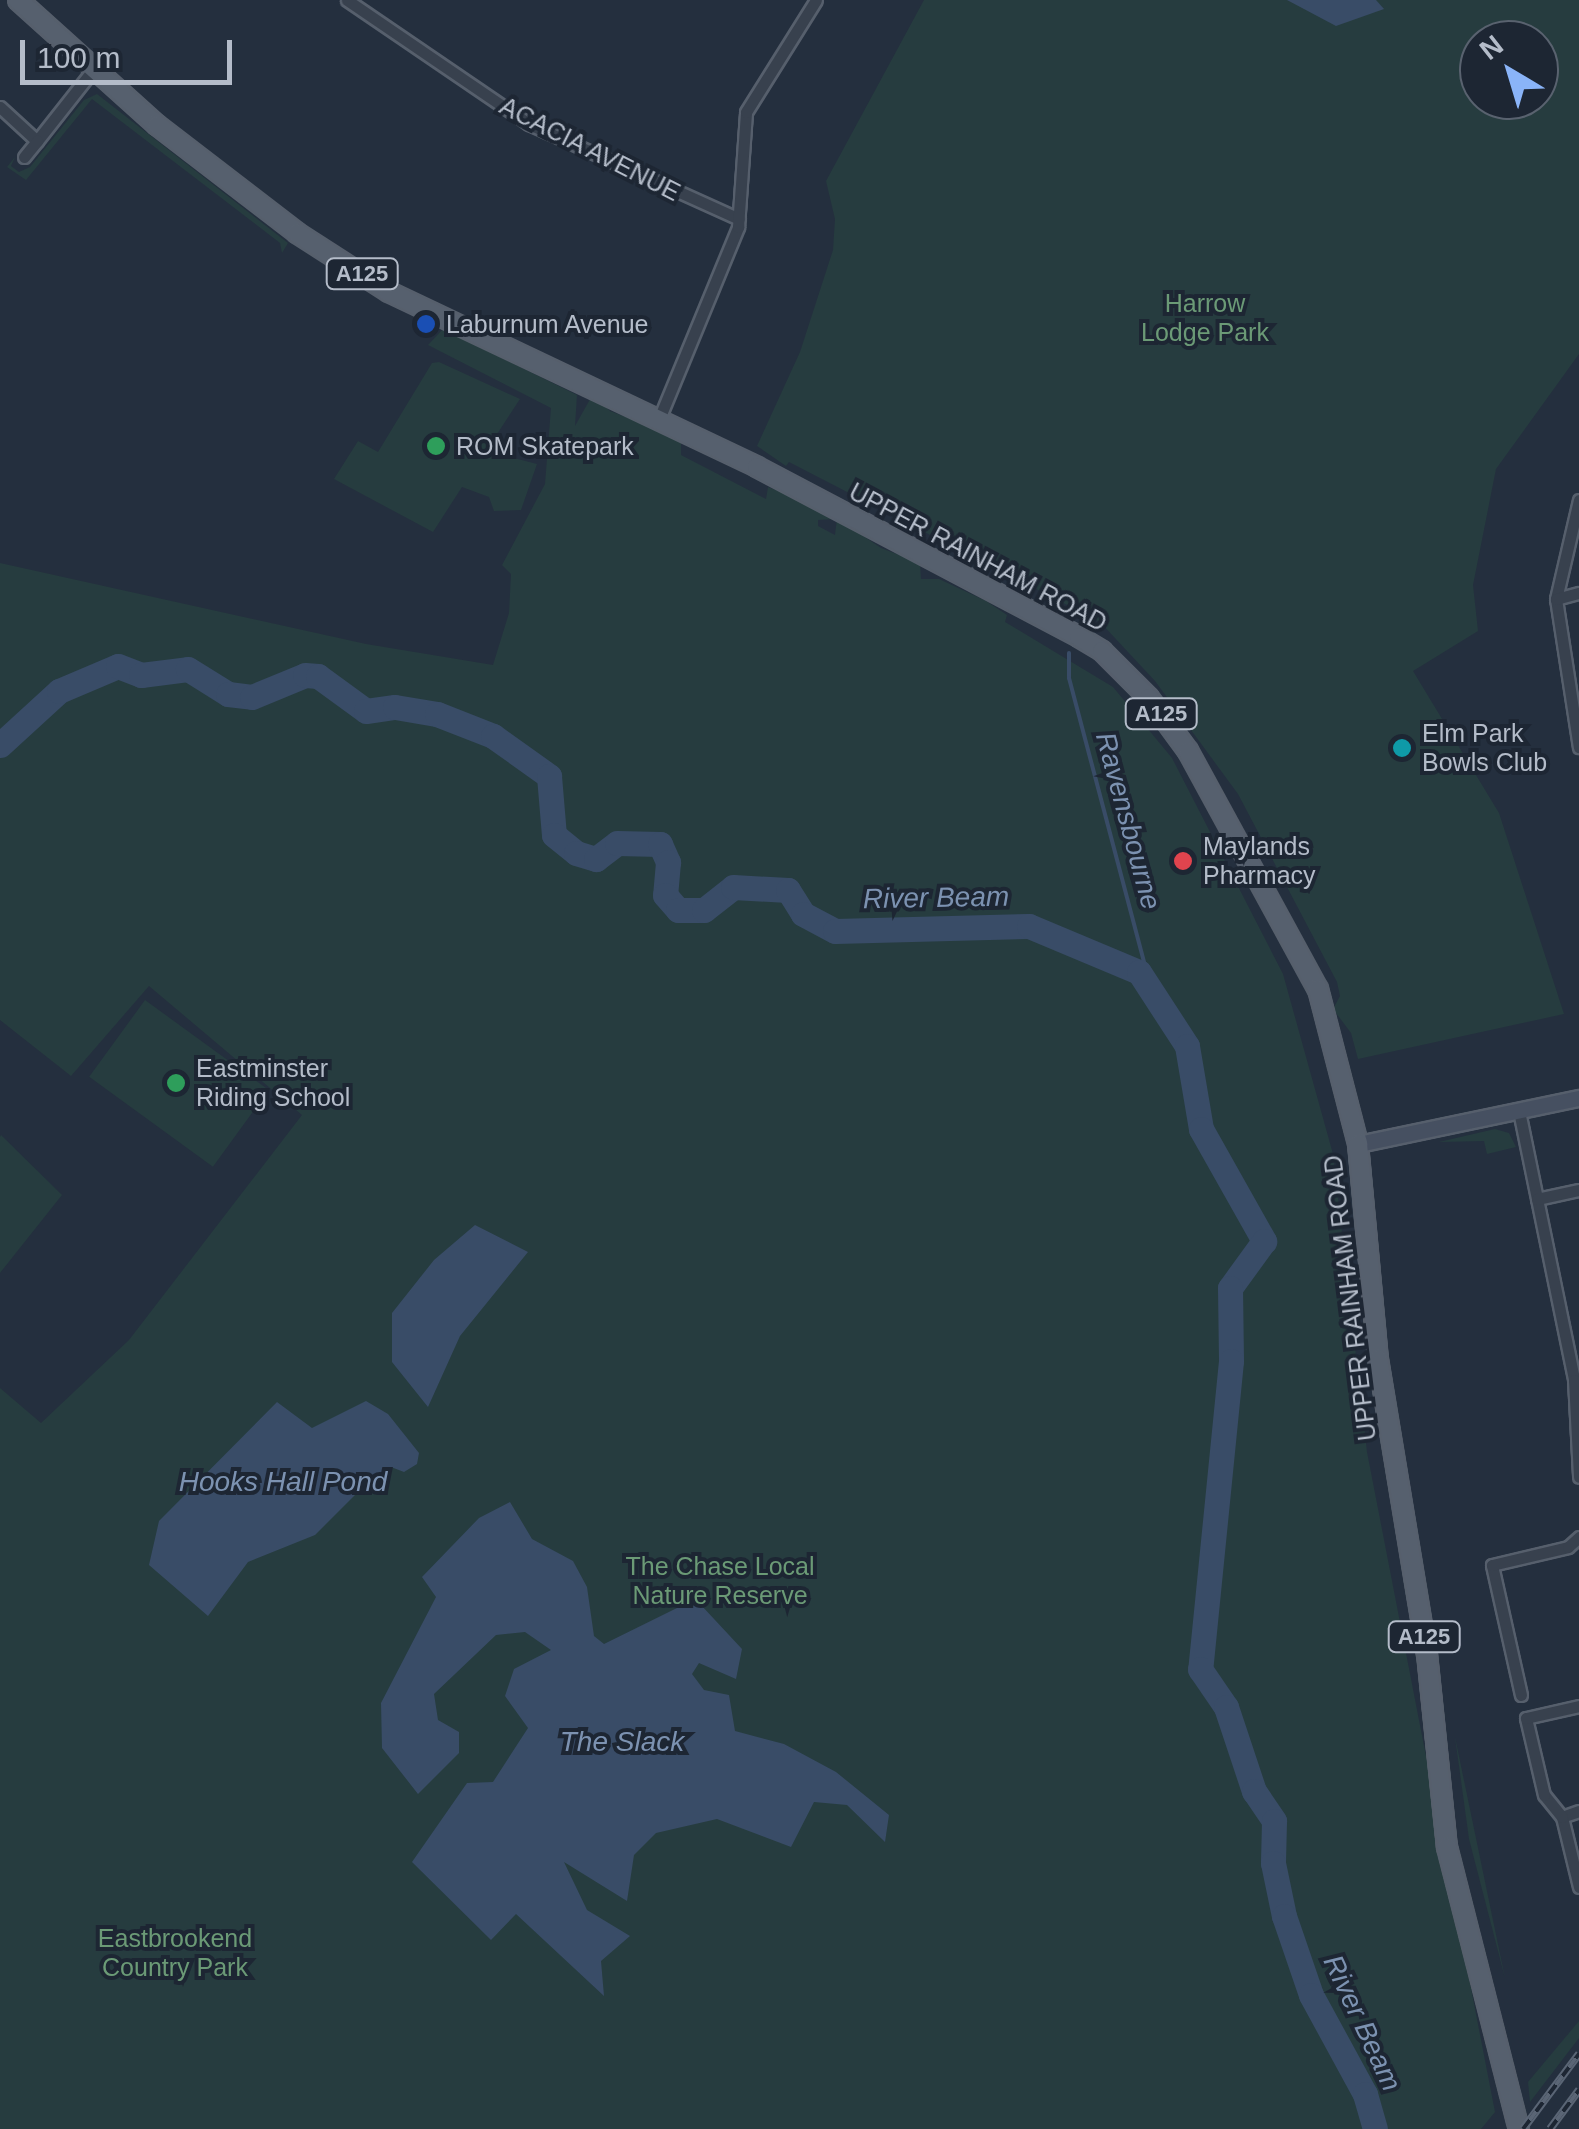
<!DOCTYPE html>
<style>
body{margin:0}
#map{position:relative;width:1579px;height:2129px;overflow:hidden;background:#242f3e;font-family:Helvetica,sans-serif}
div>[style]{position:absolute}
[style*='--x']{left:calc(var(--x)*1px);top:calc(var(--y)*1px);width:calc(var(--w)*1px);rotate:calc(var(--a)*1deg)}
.green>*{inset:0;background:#263c3f;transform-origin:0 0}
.water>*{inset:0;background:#394c67}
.stream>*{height:4px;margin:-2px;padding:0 2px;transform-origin:2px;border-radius:2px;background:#394c67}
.river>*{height:25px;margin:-12.5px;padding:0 12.5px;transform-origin:12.5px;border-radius:12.5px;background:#394c67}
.roads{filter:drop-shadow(2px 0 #565f6c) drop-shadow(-2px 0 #565f6c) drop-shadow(0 2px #565f6c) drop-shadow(0 -2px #565f6c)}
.street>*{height:11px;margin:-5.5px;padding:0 5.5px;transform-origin:5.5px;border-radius:5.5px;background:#38414e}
.secondary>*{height:15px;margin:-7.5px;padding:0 7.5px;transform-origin:7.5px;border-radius:7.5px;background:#465061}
.primary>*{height:18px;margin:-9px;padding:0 9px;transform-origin:9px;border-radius:9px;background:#56606e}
.rail>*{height:8px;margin-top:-4px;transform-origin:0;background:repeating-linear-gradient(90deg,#1d2633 0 11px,#5a6575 0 22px);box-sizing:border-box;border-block:2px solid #5a6575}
.dots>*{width:28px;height:28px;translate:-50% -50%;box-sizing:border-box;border:5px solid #1d2633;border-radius:50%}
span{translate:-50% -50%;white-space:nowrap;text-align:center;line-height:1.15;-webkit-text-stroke:8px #1d2633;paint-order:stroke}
.shield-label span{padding:2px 8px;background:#1d2633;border:2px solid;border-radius:8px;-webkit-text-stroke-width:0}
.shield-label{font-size:22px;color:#b4bcc9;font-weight:700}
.street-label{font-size:25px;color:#b4bcc9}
.park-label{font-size:25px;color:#6b9a76}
.poi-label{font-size:25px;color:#b4bcc9}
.left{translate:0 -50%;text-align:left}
.water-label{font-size:28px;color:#7c92b1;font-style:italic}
.north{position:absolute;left:1459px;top:20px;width:100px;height:100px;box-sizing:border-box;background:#1d2633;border:2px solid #59626f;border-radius:50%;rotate:322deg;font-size:28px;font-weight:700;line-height:40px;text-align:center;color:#b4bcc9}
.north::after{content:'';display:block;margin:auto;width:35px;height:45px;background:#8ab4f8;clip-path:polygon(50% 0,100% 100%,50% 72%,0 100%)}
.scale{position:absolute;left:20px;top:40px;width:212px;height:45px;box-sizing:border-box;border:5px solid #b4bcc9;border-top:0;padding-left:12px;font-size:30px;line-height:35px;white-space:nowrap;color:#b4bcc9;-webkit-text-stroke:8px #1d2633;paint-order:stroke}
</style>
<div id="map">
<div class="green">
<div style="clip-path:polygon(evenodd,924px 0,1579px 0,1579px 354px,1496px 469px,1473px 585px,1478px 631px,1413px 671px,1499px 813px,1564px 1014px,1358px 1059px,1351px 1033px,1333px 1009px,1340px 996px,1337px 982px,1238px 794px,1155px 681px,1100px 622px,965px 552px,961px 557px,942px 541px,789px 462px,786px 466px,757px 446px,800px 352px,833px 250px,835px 219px,826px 181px,924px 0,1479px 40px,1539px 40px,1539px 100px,1479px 100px,1479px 40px)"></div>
<div style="clip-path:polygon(97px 94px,288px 243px,282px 253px,280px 243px,92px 99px,26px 180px,7px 167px,15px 157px,11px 166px,19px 172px,30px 167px,84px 100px)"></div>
<div style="clip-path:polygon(443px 329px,577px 395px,575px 426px,593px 394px,610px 411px,681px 438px,681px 455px,766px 499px,768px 487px,816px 505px,834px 519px,818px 520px,818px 526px,835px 535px,837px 518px,881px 548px,920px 563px,921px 579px,939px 579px,986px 601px,1007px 615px,1005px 622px,1113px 687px,1172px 758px,1283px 974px,1333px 1154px,1367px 1452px,1495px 2112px,1481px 2129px,0 2129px,0 1388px,41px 1423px,129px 1340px,302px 1115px,149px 986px,71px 1076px,0 1020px,0 563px,366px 644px,493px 665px,509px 613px,511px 574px,502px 565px,545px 484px,551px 408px,428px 345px)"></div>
<div style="clip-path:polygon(439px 362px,520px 399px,486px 451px,537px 464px,521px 510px,494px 511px,489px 497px,462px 487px,433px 532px,334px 479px,358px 441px,378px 452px,432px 363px)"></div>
<div style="left:145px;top:1000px;width:153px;height:95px;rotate:36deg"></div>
<div style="clip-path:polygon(1495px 1129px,1509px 1133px,1516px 1147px,1487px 1154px,1484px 1141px,1439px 1142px)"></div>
<div style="clip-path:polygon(1px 1135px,62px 1195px,0 1273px,0 1137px)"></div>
<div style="clip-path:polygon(1455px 1737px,1505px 1978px,1469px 1839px)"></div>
<div style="clip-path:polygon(1579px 2021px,1579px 2038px,1530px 2102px,1528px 2082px)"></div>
</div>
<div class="water">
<div style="clip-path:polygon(1287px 0,1376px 0,1384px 9px,1336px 26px)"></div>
<div style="clip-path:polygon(475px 1225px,528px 1252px,460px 1336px,428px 1407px,392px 1362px,392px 1313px,434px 1260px)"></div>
<div style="clip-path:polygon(366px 1401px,388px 1414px,419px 1453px,417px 1464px,404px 1472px,391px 1467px,370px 1480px,315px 1535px,248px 1562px,208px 1616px,149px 1565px,159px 1521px,277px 1402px,312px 1428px)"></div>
<div style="clip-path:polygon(510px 1502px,532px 1539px,573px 1561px,587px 1587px,594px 1636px,604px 1644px,679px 1607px,701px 1605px,742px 1649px,736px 1679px,699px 1663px,692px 1674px,704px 1690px,729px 1695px,735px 1731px,784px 1744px,836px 1772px,889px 1815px,885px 1842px,847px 1805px,814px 1802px,791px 1847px,717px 1819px,656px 1833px,634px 1855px,627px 1901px,564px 1862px,587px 1910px,630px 1936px,601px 1961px,604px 1996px,516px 1914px,491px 1940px,412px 1862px,467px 1783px,493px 1782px,528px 1728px,505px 1696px,514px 1669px,551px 1650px,525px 1632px,496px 1635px,434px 1694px,438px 1720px,459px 1732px,459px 1753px,418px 1794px,382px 1748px,381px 1703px,436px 1597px,422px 1577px,479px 1518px)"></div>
</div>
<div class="stream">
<div style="--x:1069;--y:653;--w:25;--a:90"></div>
<div style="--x:1069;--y:678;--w:332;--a:75.2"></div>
</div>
<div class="river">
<div style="--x:0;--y:745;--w:80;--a:-42.5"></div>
<div style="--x:59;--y:691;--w:64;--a:-23"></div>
<div style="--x:118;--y:666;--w:25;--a:21"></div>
<div style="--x:141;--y:675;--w:47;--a:-7.3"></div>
<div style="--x:188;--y:669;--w:47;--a:32"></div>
<div style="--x:228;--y:694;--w:24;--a:7"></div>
<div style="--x:252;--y:697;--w:57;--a:-22.5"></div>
<div style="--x:305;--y:675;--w:13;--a:4"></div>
<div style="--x:318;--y:676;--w:59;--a:36.1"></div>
<div style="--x:366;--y:711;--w:29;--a:-8"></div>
<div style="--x:395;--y:707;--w:43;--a:9.5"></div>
<div style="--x:437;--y:714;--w:60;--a:21.4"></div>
<div style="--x:493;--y:736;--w:69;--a:35.5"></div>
<div style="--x:549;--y:776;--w:59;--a:85.2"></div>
<div style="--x:554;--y:835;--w:28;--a:39"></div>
<div style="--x:576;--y:853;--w:21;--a:17"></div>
<div style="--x:596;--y:859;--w:26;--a:-37"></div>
<div style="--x:617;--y:843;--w:43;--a:1.3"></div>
<div style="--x:660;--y:844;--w:20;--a:66"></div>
<div style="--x:668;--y:862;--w:33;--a:95"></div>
<div style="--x:665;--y:895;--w:20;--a:49"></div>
<div style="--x:678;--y:910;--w:26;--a:0"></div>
<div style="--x:704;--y:910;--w:37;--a:-38"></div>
<div style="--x:733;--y:887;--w:55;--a:3.1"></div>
<div style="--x:788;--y:890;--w:28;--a:58"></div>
<div style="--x:803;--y:914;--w:36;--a:28"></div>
<div style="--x:835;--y:931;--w:194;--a:-1.5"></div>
<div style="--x:1029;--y:926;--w:119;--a:22.7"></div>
<div style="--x:1139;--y:972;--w:88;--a:57"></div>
<div style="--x:1187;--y:1046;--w:84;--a:80.4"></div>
<div style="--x:1201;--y:1129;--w:129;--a:60.6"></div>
<div style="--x:1264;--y:1241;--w:58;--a:125.9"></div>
<div style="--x:1230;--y:1288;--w:73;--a:89.2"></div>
<div style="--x:1231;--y:1361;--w:310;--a:95.7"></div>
<div style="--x:1200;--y:1669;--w:46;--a:55.6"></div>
<div style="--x:1226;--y:1707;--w:89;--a:71.6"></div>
<div style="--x:1254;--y:1791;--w:36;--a:56"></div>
<div style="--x:1274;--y:1821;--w:42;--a:91.4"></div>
<div style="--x:1273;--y:1863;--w:54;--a:78.3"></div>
<div style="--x:1284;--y:1916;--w:83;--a:71.1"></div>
<div style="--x:1311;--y:1995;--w:113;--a:61.4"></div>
<div style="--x:1365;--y:2094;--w:36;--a:74"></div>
</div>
<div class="roads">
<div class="street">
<div style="--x:347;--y:0;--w:220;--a:34.3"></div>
<div style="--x:529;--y:124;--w:230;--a:24.3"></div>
<div style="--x:0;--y:107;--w:50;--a:42.6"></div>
<div style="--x:37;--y:141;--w:89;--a:-51.8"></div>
<div style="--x:24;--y:157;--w:21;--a:-51"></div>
<div style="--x:659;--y:419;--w:208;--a:-67.6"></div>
<div style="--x:738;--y:227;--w:115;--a:-86"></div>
<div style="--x:746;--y:112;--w:132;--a:-58"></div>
<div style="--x:1579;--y:500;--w:102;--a:103.1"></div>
<div style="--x:1556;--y:599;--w:150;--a:81.2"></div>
<div style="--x:1556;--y:599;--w:24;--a:-15"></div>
<div style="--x:1519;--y:1111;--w:275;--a:78.4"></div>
<div style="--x:1574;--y:1380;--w:97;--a:87"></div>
<div style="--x:1537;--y:1199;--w:43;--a:-12.1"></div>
<div style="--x:1521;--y:1695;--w:133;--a:-102.6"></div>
<div style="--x:1492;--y:1565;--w:78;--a:-13.3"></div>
<div style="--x:1568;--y:1547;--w:15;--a:-42"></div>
<div style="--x:1579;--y:1811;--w:18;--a:161"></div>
<div style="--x:1562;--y:1817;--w:72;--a:76.3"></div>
<div style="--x:1562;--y:1817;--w:28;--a:-129"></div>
<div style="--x:1544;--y:1795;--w:79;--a:-103.2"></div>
<div style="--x:1526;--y:1718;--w:54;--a:-12.8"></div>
</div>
<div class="secondary">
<div style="--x:1358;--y:1144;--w:226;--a:-11.8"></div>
</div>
<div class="primary">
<div style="--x:18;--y:0;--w:187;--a:42"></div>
<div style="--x:157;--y:125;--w:177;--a:37.6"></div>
<div style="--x:297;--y:233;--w:109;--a:32.7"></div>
<div style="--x:389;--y:292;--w:407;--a:25.4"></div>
<div style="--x:757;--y:467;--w:364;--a:27.8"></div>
<div style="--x:1079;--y:637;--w:27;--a:31"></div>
<div style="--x:1102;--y:651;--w:66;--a:45"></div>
<div style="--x:1149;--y:698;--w:66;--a:53.7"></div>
<div style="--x:1188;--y:751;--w:271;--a:61.4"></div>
<div style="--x:1318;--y:989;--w:160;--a:75.5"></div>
<div style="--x:1358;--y:1144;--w:216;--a:84.7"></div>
<div style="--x:1378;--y:1359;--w:299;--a:80.6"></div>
<div style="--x:1427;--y:1654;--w:194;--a:84.1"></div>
<div style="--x:1447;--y:1847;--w:291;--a:75.7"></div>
</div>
</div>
<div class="rail">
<div style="--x:1523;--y:2129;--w:94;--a:-53.3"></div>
<div style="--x:1550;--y:2129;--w:49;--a:-53.4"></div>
</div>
<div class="dots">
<div style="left:426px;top:324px;background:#1a4fb4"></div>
<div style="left:436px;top:446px;background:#2e9e5b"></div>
<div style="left:1402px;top:748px;background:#0f9aa8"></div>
<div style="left:1183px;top:861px;background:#e0444e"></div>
<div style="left:176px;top:1083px;background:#2e9e5b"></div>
</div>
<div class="shield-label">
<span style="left:362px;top:274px">A125</span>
<span style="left:1161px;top:714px">A125</span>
<span style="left:1424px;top:1637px">A125</span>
</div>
<div class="street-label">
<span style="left:590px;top:149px;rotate:27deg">ACACIA AVENUE</span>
<span style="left:978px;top:557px;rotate:28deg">UPPER RAINHAM ROAD</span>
<span style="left:1350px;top:1298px;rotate:-97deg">UPPER RAINHAM ROAD</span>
</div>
<div class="park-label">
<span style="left:1205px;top:318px">Harrow<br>Lodge Park</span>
<span style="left:720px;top:1581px">The Chase Local<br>Nature Reserve</span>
<span style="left:175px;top:1953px">Eastbrookend<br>Country Park</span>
</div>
<div class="poi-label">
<span class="left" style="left:446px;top:324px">Laburnum Avenue</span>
<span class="left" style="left:456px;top:446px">ROM Skatepark</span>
<span class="left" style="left:1422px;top:748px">Elm Park<br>Bowls Club</span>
<span class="left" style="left:1203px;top:861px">Maylands<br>Pharmacy</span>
<span class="left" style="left:196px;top:1083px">Eastminster<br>Riding School</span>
</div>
<div class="water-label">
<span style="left:1128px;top:821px;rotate:75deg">Ravensbourne</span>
<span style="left:936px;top:898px;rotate:-1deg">River Beam</span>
<span style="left:283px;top:1482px">Hooks Hall Pond</span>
<span style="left:622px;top:1742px">The Slack</span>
<span style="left:1362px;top:2023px;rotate:65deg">River Beam</span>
</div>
<div class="north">N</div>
<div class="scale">100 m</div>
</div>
